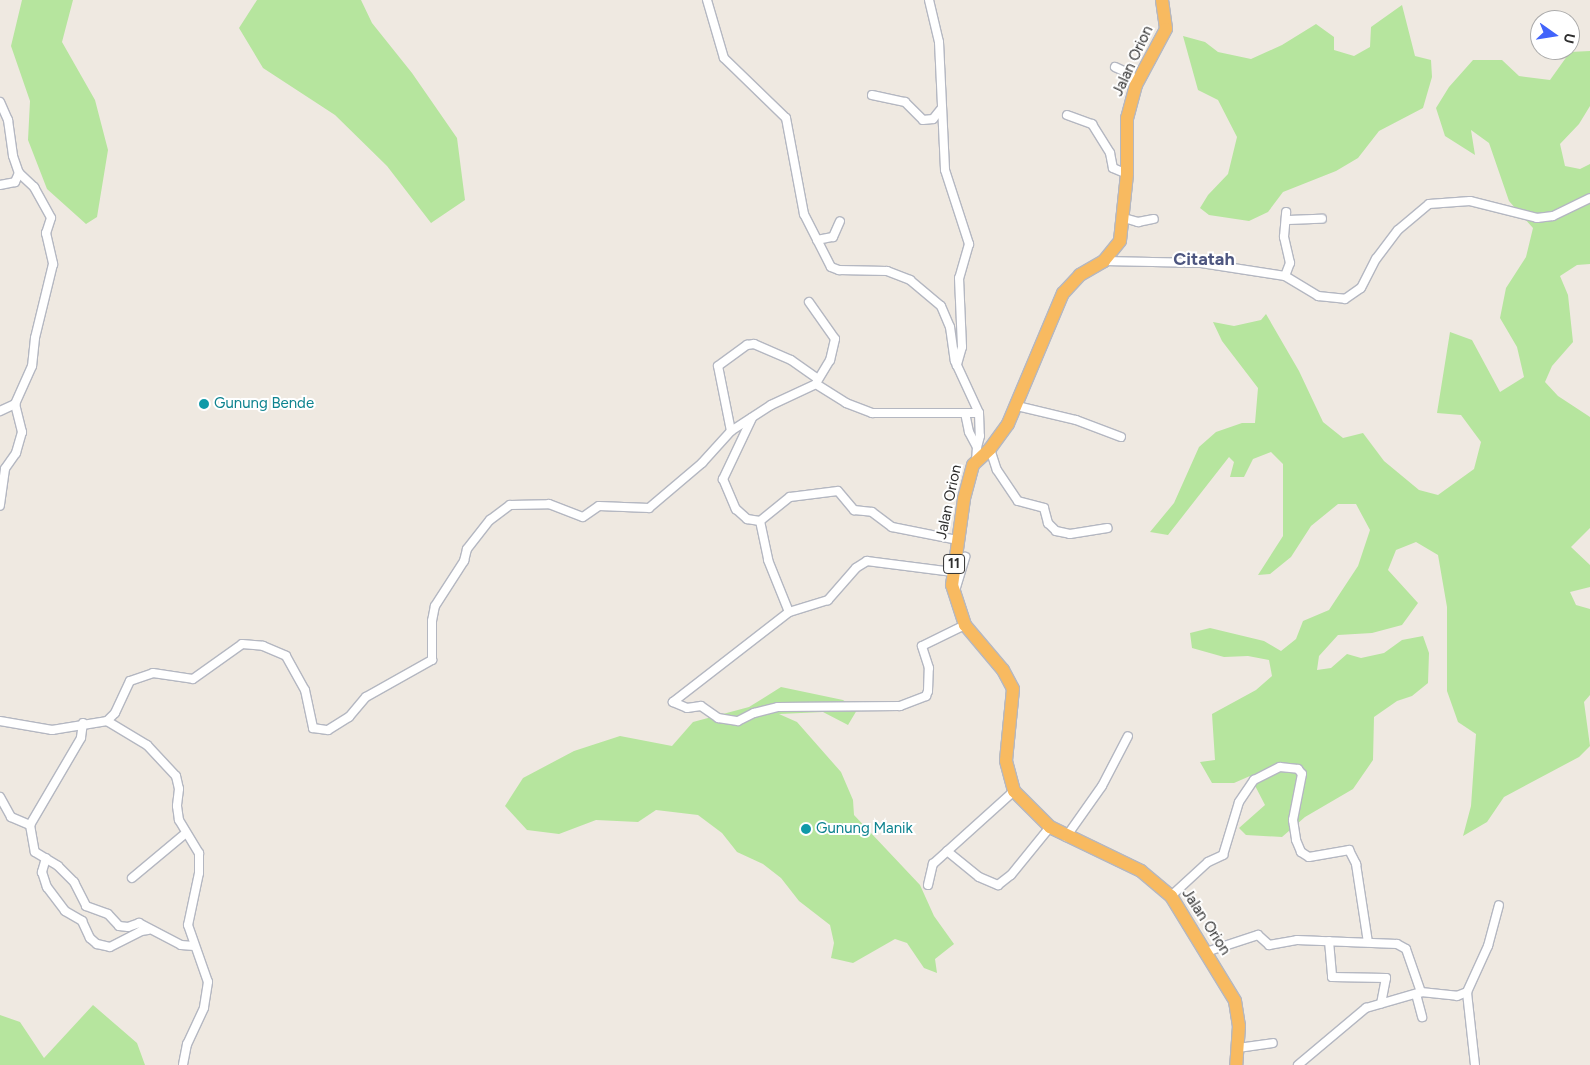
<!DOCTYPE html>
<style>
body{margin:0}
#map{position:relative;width:1590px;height:1065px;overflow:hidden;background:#efe9e1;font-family:Figtree,sans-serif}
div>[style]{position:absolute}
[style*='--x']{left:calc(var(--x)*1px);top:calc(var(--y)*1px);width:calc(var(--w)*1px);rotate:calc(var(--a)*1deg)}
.green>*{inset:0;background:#b6e59e}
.roads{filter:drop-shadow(1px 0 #b4b7c1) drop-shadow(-1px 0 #b4b7c1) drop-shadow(0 1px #b4b7c1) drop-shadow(0 -1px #b4b7c1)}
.minor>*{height:8px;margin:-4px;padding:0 4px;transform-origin:4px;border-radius:4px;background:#fff}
.trunk>*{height:12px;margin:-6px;padding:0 6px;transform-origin:6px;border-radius:6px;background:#f8ba60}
.dots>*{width:14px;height:14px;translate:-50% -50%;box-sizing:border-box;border:2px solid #fff;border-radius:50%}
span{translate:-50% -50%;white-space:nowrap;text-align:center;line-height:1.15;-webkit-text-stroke:4px #fff;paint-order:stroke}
.shield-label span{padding:1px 4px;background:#fff;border:1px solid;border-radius:4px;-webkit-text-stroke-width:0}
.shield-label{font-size:14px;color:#2e2e2e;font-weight:700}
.street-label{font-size:15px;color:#2e2e2e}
.culture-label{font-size:15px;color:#0d838f}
.left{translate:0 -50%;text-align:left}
.quarter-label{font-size:18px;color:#4d5680;font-weight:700}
.north{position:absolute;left:1530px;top:10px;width:50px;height:50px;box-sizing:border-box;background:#fff;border:1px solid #ababab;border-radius:50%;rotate:103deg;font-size:14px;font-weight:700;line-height:20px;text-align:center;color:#2e2e2e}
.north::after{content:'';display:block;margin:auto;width:18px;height:22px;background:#4264fb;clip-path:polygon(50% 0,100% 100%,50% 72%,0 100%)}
</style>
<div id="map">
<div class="green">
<div style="clip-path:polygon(22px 0,73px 0,62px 42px,95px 100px,108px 150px,97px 217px,86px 224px,47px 189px,28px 140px,30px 101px,11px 46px)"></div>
<div style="clip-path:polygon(257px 0,361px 0,372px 23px,412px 73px,457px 138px,465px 200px,431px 223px,387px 166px,335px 115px,263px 68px,239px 28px)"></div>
<div style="clip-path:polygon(1402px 5px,1415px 56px,1431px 60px,1432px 77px,1423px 108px,1379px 131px,1358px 158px,1336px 171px,1283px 192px,1268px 212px,1249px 221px,1209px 215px,1200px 208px,1208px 195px,1228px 174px,1237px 137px,1218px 100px,1198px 90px,1183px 36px,1205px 42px,1218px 52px,1251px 59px,1282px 45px,1316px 24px,1334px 37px,1334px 50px,1354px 56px,1370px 47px,1371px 27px)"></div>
<div style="clip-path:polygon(1590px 51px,1590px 106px,1579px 124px,1560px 144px,1565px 166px,1580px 169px,1590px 164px,1590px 264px,1577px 265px,1560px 276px,1568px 295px,1573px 342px,1552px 366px,1545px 382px,1558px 396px,1590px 417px,1590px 528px,1571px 547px,1590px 565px,1590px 587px,1570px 592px,1576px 605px,1590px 609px,1590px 695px,1584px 702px,1590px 746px,1579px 757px,1504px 797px,1487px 822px,1463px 836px,1471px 806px,1476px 734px,1458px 722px,1447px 691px,1447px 607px,1438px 555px,1416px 542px,1396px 550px,1388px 570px,1418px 603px,1402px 625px,1372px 633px,1338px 635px,1319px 656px,1317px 670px,1331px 668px,1347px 654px,1361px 658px,1384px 653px,1402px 640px,1423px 636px,1429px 653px,1428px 683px,1412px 696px,1397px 701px,1374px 717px,1373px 760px,1353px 789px,1305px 817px,1282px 837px,1246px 835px,1239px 828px,1265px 805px,1250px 776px,1234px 783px,1212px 783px,1200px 762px,1215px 760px,1212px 714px,1256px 690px,1272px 676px,1269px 660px,1248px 656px,1224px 657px,1192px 648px,1190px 633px,1210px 628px,1264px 641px,1281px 651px,1296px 639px,1303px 621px,1329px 610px,1358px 566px,1370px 530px,1356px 504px,1338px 504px,1311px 526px,1291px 557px,1270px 574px,1258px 575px,1283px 536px,1283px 464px,1271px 452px,1253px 459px,1244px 477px,1230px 477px,1234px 462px,1229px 457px,1168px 535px,1150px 532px,1174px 503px,1199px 447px,1216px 432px,1242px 423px,1255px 423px,1258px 388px,1222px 341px,1213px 322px,1234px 326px,1261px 320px,1266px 314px,1299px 371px,1323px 422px,1343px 438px,1363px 433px,1384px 461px,1419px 490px,1438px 495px,1474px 469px,1481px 442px,1461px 415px,1437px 413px,1450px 332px,1472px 340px,1500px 392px,1524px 377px,1517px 347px,1500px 318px,1506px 288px,1526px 257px,1533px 228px,1509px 201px,1489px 143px,1471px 130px,1475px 155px,1445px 136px,1436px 108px,1449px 87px,1473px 60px,1502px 60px,1519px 76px,1550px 80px,1570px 52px)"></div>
<div style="clip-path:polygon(781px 687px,843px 700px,857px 710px,848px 725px,823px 712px,779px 714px,797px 722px,841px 772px,853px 800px,854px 815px,920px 885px,934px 916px,954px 944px,935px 959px,937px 973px,924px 968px,907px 943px,895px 939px,853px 963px,831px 958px,834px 943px,830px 925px,799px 901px,781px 878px,763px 864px,737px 852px,722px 833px,698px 815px,656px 810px,638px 822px,596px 820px,559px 834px,527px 830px,505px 806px,523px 778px,574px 751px,620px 736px,672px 746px,693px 722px,749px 707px)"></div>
<div style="clip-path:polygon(93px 1005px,137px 1043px,145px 1065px,0 1065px,0 1015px,20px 1022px,44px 1058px)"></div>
</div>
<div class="roads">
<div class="minor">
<div style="--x:707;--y:0;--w:60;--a:73.7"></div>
<div style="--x:724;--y:58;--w:86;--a:44.1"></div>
<div style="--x:786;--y:118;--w:98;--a:79.4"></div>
<div style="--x:804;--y:214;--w:59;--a:63"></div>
<div style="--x:831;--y:267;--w:9;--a:21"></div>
<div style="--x:839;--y:270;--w:48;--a:1.2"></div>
<div style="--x:887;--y:271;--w:25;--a:21"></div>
<div style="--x:910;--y:280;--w:40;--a:40"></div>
<div style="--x:941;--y:306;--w:23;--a:67"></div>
<div style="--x:950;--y:327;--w:34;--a:82"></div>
<div style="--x:955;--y:361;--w:57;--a:65.2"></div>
<div style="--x:979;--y:413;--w:23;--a:88"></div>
<div style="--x:980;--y:436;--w:11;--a:105"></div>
<div style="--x:929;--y:0;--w:43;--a:76.6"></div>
<div style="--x:939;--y:42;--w:128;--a:87.3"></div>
<div style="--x:945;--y:170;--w:78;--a:72"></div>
<div style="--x:969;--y:244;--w:35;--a:106"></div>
<div style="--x:959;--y:278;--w:69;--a:87.5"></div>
<div style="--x:962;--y:347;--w:19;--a:106"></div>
<div style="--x:1115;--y:67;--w:17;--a:25"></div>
<div style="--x:1130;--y:74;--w:13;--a:61"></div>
<div style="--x:872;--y:95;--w:34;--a:12"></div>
<div style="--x:905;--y:102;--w:25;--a:45"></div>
<div style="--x:923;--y:120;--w:10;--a:-6"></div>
<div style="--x:933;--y:119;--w:14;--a:-51"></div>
<div style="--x:0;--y:102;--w:20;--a:66"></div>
<div style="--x:8;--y:120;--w:36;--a:82"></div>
<div style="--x:13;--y:156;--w:18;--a:71"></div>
<div style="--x:19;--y:173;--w:21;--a:43"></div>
<div style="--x:34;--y:187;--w:35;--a:61"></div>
<div style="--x:51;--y:218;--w:16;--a:108"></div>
<div style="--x:46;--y:233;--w:32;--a:77"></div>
<div style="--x:53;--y:264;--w:76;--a:103.7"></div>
<div style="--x:35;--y:338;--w:28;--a:96"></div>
<div style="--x:32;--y:366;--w:42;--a:114.1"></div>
<div style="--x:15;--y:404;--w:29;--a:76"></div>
<div style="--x:22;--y:432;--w:22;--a:106"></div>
<div style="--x:16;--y:453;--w:19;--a:125"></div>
<div style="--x:5;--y:469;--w:37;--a:98"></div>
<div style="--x:1067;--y:115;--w:27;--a:20"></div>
<div style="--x:1092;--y:124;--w:34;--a:58"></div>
<div style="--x:1110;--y:153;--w:15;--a:79"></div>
<div style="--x:1113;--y:168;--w:15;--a:23"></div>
<div style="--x:0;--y:185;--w:15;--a:-11"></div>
<div style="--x:15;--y:182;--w:10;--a:-66"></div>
<div style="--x:1124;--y:218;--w:15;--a:16"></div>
<div style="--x:1138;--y:222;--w:16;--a:-11"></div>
<div style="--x:1286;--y:220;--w:36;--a:-2"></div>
<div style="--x:817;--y:240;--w:16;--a:-11"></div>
<div style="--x:833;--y:237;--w:17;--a:-66"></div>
<div style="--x:1104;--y:261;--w:97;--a:1.2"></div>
<div style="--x:1201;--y:263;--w:85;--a:8.8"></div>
<div style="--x:1285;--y:276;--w:39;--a:31"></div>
<div style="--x:1318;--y:296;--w:27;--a:6"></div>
<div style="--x:1345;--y:299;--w:19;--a:-35"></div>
<div style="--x:1361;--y:288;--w:33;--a:-63"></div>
<div style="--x:1376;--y:259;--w:36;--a:-53"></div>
<div style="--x:1398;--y:230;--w:40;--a:-40"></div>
<div style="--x:1429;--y:204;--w:41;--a:-4.2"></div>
<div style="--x:1470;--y:201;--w:69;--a:14.2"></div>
<div style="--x:1537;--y:218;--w:16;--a:-7"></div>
<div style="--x:1553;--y:216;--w:41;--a:-25.9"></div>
<div style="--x:1285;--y:276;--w:14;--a:-69"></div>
<div style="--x:1290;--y:263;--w:27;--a:-103"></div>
<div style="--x:1284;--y:237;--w:25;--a:-85"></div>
<div style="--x:809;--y:302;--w:45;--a:54.9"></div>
<div style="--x:835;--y:339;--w:22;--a:103"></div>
<div style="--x:830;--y:360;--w:26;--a:121"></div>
<div style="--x:1017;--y:406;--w:61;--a:13.3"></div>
<div style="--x:1076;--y:420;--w:48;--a:20.7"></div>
<div style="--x:0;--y:411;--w:17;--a:-25"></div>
<div style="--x:965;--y:413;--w:19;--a:78"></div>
<div style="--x:969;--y:432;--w:17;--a:62"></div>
<div style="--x:977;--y:447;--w:13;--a:94"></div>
<div style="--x:752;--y:418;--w:68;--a:115.4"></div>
<div style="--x:723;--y:479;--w:33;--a:67"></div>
<div style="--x:736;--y:509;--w:15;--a:42"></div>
<div style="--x:747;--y:519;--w:13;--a:9"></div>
<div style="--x:760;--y:521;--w:38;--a:-39"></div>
<div style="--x:790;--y:497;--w:48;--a:-7.1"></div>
<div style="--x:838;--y:491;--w:25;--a:50"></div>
<div style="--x:854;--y:510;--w:18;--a:6"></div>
<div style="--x:872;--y:512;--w:25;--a:37"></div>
<div style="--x:892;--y:527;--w:66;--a:11.3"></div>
<div style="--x:731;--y:431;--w:66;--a:-101.3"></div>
<div style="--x:718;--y:366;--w:36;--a:-36"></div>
<div style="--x:747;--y:345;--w:7;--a:-8"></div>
<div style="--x:754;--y:344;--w:40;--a:23.4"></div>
<div style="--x:791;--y:360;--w:33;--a:35"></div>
<div style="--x:990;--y:449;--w:22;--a:72"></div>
<div style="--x:997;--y:470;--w:37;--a:56"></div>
<div style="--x:1018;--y:501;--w:27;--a:15"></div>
<div style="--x:1044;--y:508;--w:16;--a:75"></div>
<div style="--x:1048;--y:523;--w:11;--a:45"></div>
<div style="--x:1056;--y:531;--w:14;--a:12"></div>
<div style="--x:1070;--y:534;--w:38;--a:-9"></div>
<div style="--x:760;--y:521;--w:40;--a:78"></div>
<div style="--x:768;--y:560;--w:56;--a:68"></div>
<div style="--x:953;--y:572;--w:87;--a:-172.7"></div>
<div style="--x:867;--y:561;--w:13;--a:148"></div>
<div style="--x:856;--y:568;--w:43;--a:131.2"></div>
<div style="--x:828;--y:600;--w:41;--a:162.9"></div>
<div style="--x:789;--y:612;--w:147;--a:142.2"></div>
<div style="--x:673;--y:702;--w:15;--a:23"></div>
<div style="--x:687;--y:708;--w:14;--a:-8"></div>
<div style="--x:701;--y:706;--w:21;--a:35"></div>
<div style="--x:718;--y:718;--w:20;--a:9"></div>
<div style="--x:738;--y:721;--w:18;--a:-27"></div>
<div style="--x:754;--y:713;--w:25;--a:-14"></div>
<div style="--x:778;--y:707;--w:122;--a:-0.5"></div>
<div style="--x:900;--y:706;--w:28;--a:-21"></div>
<div style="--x:926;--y:696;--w:5;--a:-68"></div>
<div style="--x:928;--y:691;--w:23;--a:-88"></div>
<div style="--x:929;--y:668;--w:23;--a:-108"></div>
<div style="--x:922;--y:646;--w:48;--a:-26"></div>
<div style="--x:954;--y:594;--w:39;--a:-73"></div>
<div style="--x:0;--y:721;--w:53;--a:9.8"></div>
<div style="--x:52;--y:730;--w:56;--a:-9.3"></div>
<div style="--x:107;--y:721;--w:47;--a:31"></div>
<div style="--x:147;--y:745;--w:42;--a:46.9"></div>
<div style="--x:176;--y:776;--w:13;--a:77"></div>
<div style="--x:179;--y:789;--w:17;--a:97"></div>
<div style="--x:177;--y:806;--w:14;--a:82"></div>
<div style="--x:179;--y:820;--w:39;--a:59"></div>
<div style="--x:199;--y:853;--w:20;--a:90"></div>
<div style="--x:199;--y:873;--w:53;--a:101.9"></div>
<div style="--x:188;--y:925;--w:60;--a:70.7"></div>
<div style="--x:208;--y:982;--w:26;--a:99"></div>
<div style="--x:204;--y:1008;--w:40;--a:115"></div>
<div style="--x:187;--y:1044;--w:21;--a:101"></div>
<div style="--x:107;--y:721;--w:11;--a:-45"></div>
<div style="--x:115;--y:713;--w:35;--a:-65"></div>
<div style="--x:130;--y:681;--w:24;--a:-19"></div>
<div style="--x:153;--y:673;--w:40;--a:8.5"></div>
<div style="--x:193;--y:679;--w:60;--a:-35.5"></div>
<div style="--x:242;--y:644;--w:21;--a:5"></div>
<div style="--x:263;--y:646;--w:25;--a:23"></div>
<div style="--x:286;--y:656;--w:39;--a:61"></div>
<div style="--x:305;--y:690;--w:39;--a:78"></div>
<div style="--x:313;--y:728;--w:15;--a:8"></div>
<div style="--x:328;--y:730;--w:25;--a:-32"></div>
<div style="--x:349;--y:717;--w:26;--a:-50"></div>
<div style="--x:366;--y:697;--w:76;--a:-29.3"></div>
<div style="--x:432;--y:660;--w:39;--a:-90"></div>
<div style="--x:432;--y:621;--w:15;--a:-79"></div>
<div style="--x:435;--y:606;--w:54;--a:-57.2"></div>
<div style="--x:464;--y:561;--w:12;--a:-76"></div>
<div style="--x:467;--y:549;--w:37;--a:-52"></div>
<div style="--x:490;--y:520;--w:25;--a:-37"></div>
<div style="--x:510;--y:505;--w:39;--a:-1"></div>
<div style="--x:549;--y:504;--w:36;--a:21"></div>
<div style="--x:583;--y:517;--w:19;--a:-35"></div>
<div style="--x:599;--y:506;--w:50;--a:2.3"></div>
<div style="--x:649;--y:508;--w:70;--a:-40.3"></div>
<div style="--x:702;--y:463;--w:43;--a:-47.8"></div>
<div style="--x:731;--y:431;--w:48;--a:-33"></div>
<div style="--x:771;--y:405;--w:50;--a:-25"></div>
<div style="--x:816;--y:384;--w:36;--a:32"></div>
<div style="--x:846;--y:403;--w:28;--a:21"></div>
<div style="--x:872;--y:413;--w:107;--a:0"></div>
<div style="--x:83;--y:723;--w:15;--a:98"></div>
<div style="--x:81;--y:738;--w:101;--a:120.4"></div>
<div style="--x:30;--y:825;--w:27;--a:80"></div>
<div style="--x:35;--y:852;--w:27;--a:31"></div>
<div style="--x:58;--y:866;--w:23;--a:45"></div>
<div style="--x:74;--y:882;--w:27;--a:63"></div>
<div style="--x:86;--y:906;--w:23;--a:20"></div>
<div style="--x:108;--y:914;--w:16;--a:47"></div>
<div style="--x:119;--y:926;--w:9;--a:6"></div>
<div style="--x:128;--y:927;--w:12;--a:-20"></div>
<div style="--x:139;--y:923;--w:47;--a:27.6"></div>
<div style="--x:181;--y:945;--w:13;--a:4"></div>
<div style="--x:0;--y:797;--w:23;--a:61"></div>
<div style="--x:11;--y:817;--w:21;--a:23"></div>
<div style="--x:1066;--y:837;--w:62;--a:-54.8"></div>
<div style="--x:1102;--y:786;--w:56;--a:-62.5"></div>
<div style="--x:947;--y:851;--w:41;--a:39.1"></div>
<div style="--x:979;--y:877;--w:21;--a:23"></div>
<div style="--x:998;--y:885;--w:16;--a:-38"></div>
<div style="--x:1011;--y:875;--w:62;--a:-50.9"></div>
<div style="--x:46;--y:858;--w:15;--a:106"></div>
<div style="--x:42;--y:872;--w:16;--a:72"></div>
<div style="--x:47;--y:887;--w:30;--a:53"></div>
<div style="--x:65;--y:911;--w:20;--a:30"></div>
<div style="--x:82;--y:921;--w:19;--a:65"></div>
<div style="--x:90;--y:938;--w:9;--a:41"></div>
<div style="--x:97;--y:944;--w:13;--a:13"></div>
<div style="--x:110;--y:947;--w:35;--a:-27"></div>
<div style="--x:141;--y:931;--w:7;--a:-8"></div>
<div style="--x:132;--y:878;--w:70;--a:-39.8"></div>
<div style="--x:928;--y:885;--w:22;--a:-77"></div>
<div style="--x:933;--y:864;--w:109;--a:-42"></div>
<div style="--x:1171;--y:896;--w:50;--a:-42.6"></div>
<div style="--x:1208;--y:862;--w:17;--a:-25"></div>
<div style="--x:1223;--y:855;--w:55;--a:-73.2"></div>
<div style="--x:1239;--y:802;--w:27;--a:-56"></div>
<div style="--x:1254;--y:780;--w:29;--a:-27"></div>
<div style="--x:1280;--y:767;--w:18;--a:6"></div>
<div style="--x:1298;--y:769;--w:6;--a:51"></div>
<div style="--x:1302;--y:774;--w:47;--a:101.1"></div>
<div style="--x:1293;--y:820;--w:20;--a:81"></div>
<div style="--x:1296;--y:840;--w:13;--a:67"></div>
<div style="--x:1301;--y:852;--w:9;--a:32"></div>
<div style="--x:1309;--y:857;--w:41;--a:-9.9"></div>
<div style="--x:1349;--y:850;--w:16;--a:63"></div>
<div style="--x:1356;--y:864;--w:79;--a:81.3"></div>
<div style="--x:1329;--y:941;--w:36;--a:85"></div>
<div style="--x:1332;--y:977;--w:54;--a:1.1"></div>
<div style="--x:1386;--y:978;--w:26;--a:101"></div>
<div style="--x:1206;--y:952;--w:55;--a:-18.1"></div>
<div style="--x:1258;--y:935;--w:15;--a:42"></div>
<div style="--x:1269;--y:945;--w:28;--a:-10"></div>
<div style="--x:1297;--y:940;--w:100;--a:2.3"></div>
<div style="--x:1397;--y:944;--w:10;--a:29"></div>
<div style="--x:1406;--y:949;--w:46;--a:70.8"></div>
<div style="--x:1416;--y:994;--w:24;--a:75"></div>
<div style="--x:1238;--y:1048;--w:35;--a:-8"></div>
<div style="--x:1298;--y:1065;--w:89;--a:-40"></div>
<div style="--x:1366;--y:1008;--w:57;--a:-16.2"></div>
<div style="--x:1421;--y:992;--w:36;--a:6"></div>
<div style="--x:1457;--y:996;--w:11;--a:-22"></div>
<div style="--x:1475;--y:1065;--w:73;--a:-96.3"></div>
<div style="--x:1467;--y:992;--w:51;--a:-65.5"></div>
<div style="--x:1488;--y:946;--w:42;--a:-75"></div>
</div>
<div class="trunk">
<div style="--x:1162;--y:0;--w:29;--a:82"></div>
<div style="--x:1166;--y:29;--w:64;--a:118.2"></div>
<div style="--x:1136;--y:85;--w:34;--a:105"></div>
<div style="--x:1127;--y:118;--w:56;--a:90"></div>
<div style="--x:1127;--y:174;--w:67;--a:96"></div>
<div style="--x:1120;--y:241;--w:26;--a:129"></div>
<div style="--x:1104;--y:261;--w:28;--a:150"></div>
<div style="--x:1080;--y:275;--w:25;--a:133"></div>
<div style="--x:1063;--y:293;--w:142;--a:112.8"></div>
<div style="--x:1008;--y:424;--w:31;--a:126"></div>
<div style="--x:990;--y:449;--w:23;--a:137"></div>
<div style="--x:973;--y:465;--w:35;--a:105"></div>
<div style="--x:964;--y:499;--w:87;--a:97.9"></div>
<div style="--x:952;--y:585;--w:42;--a:72"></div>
<div style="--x:965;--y:625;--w:59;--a:49.8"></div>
<div style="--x:1003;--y:670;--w:21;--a:62"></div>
<div style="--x:1013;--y:689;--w:72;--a:95.6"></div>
<div style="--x:1006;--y:761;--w:31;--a:75"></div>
<div style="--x:1014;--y:791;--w:51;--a:45"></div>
<div style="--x:1050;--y:827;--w:101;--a:25.8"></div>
<div style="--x:1141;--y:871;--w:39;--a:40"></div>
<div style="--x:1171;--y:896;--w:123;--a:58.6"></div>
<div style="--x:1235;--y:1001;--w:25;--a:81"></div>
<div style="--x:1239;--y:1026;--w:39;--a:94"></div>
</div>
</div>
<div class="dots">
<div style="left:204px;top:404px;background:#0f9aa8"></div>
<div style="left:806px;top:829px;background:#0f9aa8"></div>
</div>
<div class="shield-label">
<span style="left:954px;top:564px">11</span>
</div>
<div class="street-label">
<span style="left:1133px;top:61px;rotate:-65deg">Jalan Orion</span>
<span style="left:949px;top:502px;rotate:-78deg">Jalan Orion</span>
<span style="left:1206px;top:922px;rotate:57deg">Jalan Orion</span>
</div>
<div class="culture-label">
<span class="left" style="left:214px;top:404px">Gunung Bende</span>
<span class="left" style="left:816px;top:829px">Gunung Manik</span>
</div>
<div class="quarter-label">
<span style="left:1204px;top:259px">Citatah</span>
</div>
<div class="north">U</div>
</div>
